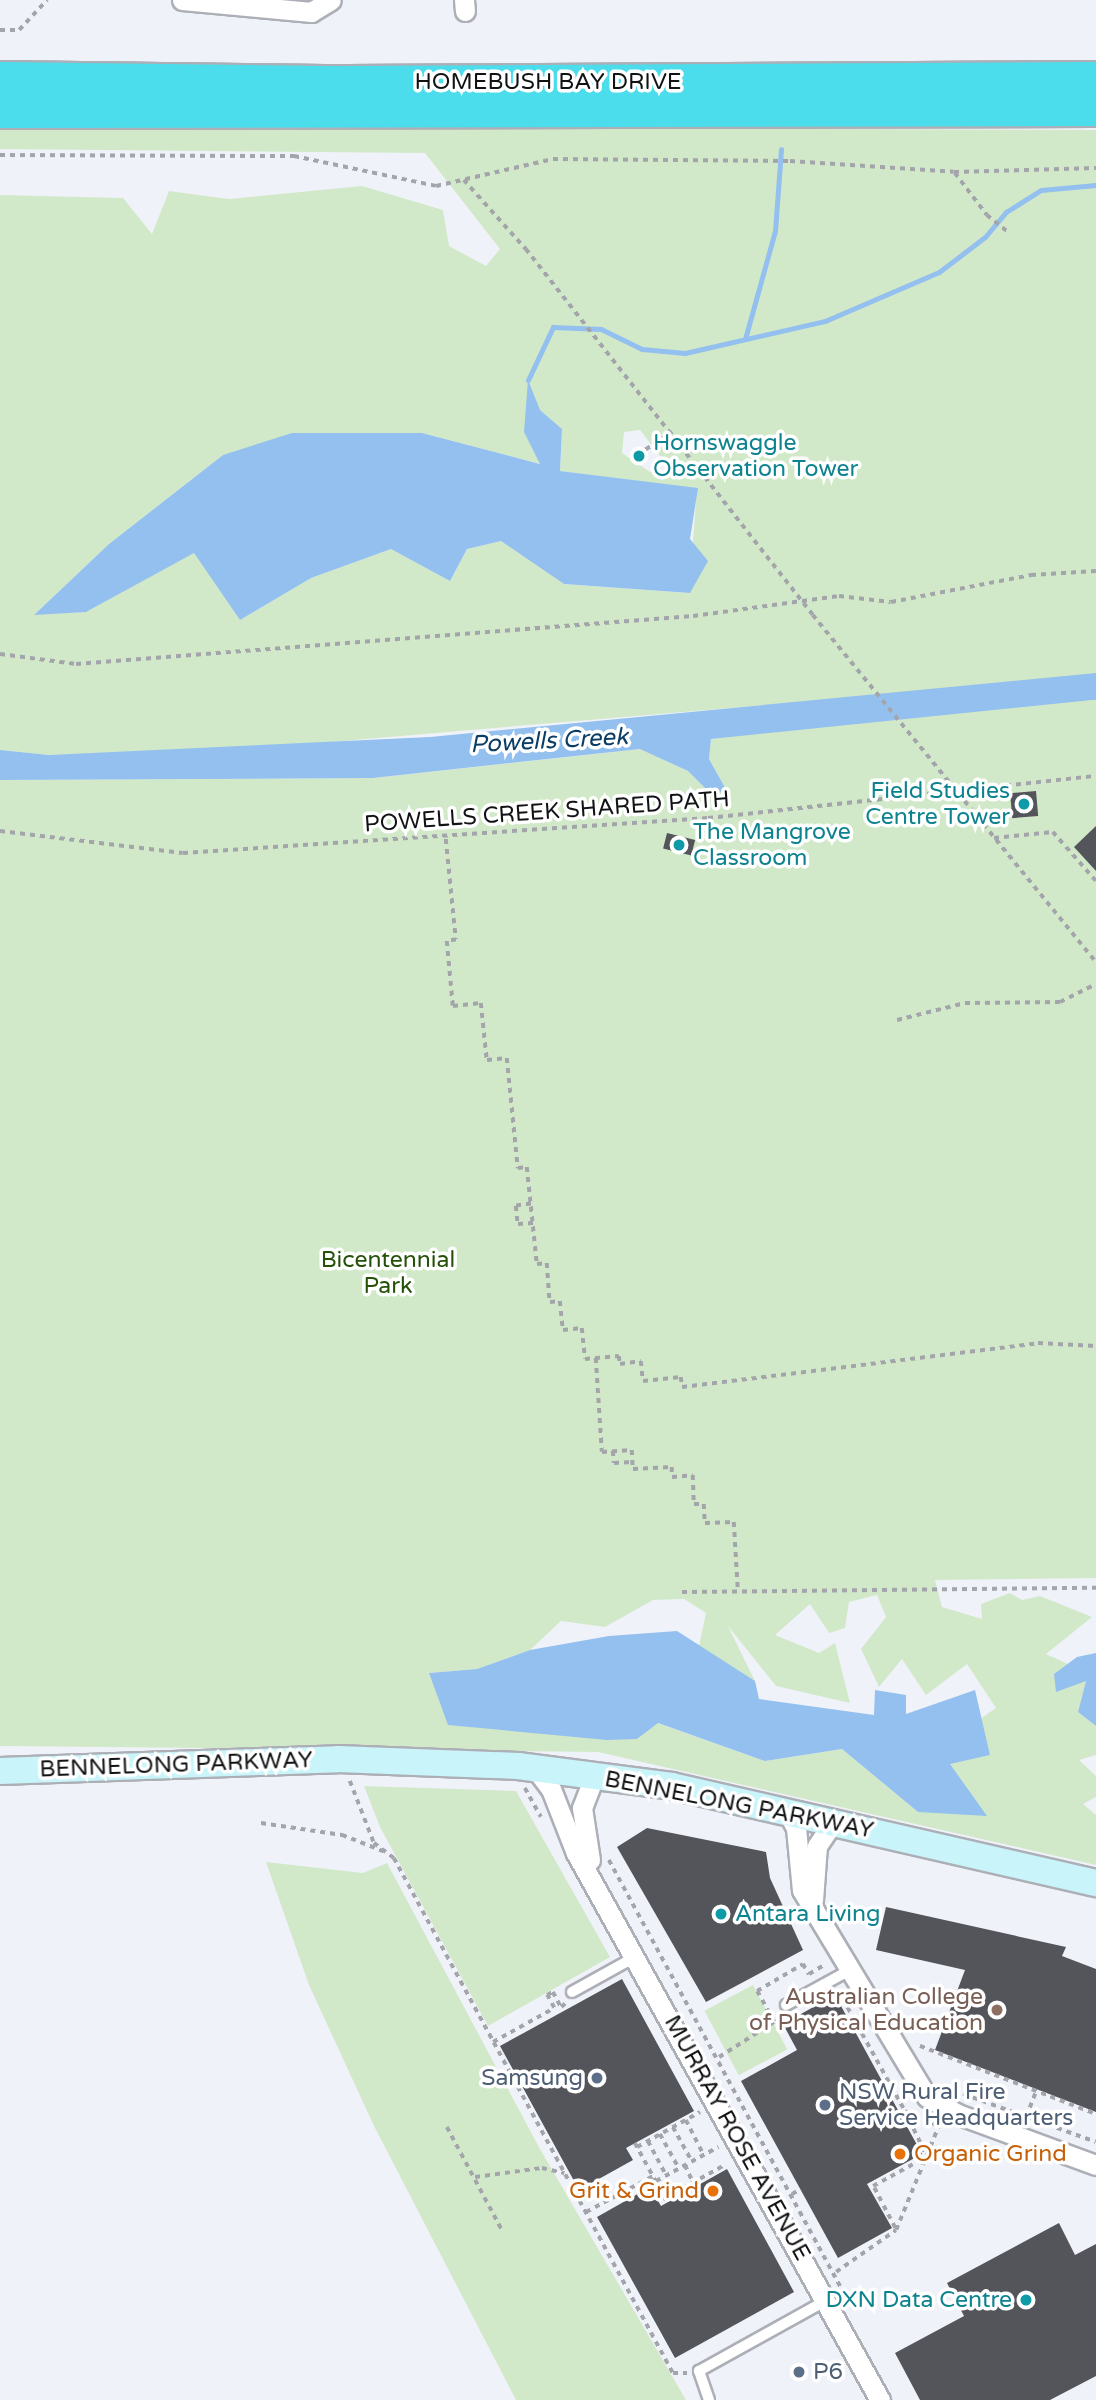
<!DOCTYPE html>
<style>
body{margin:0}
#map{position:relative;width:1096px;height:2400px;overflow:hidden;background:#f0f2fa;font-family:"Varela Round",sans-serif}
div>[style]{position:absolute}
[style*='--x']{left:calc(var(--x)*1px);top:calc(var(--y)*1px);width:calc(var(--w)*1px);rotate:calc(var(--a)*1deg)}
.green>*{inset:0;background:#d2e9c9;transform-origin:0 0}
.water>*{inset:0;background:#93c0ee}
.stream>*{height:5px;margin:-2.5px;padding:0 2.5px;transform-origin:2.5px;border-radius:2.5px;background:#93c0ee}
.building>*{inset:0;background:#54545b;transform-origin:0 0}
.path>*{height:3.5px;margin-top:-1.75px;transform-origin:0;background:repeating-linear-gradient(90deg,#a3a5ab 0 5px,transparent 0 10px)}
.roads{filter:drop-shadow(2px 0 #adafb7) drop-shadow(-2px 0 #adafb7) drop-shadow(0 2px #adafb7) drop-shadow(0 -2px #adafb7)}
.lane>*{height:10px;margin:-5px;padding:0 5px;transform-origin:5px;border-radius:5px;background:#fff}
.street>*{height:19px;margin:-9.5px;padding:0 9.5px;transform-origin:9.5px;border-radius:9.5px;background:#fff}
.secondary>*{height:26px;margin:-13px;padding:0 13px;transform-origin:13px;border-radius:13px;background:#c9f5fa}
.highway>*{height:35px;margin:-17.5px;padding:0 17.5px;transform-origin:17.5px;border-radius:17.5px;background:#4cdded}
.dots>*{width:19px;height:19px;translate:-50% -50%;box-sizing:border-box;border:4px solid #fff;border-radius:50%}
span{translate:-50% -50%;white-space:nowrap;text-align:center;line-height:1.15;-webkit-text-stroke:7px #fff;paint-order:stroke}
.street-label{font-size:23px;color:#111214}
.culture-label{font-size:23px;color:#0d838f}
.left{translate:0 -50%;text-align:left}
.right{translate:-100% -50%;text-align:right}
.park-label{font-size:23px;color:#255208}
.education-label{font-size:23px;color:#785e54}
.service-label{font-size:23px;color:#4e5e75}
.food-label{font-size:23px;color:#c56008}
.water-label{font-size:24px;color:#0b3e67;font-style:italic}
</style>
<div id="map">
<div class="green">
<div style="clip-path:polygon(evenodd,0 126px,1096px 130px,1096px 1578px,935px 1580px,942px 1607px,982px 1619px,981px 1604px,1010px 1593px,1022px 1600px,1040px 1596px,1092px 1617px,1046px 1654px,1068px 1664px,1054px 1674px,1086px 1681px,1078px 1712px,1096px 1726px,1096px 1755px,1079px 1760px,1096px 1776px,1096px 1797px,1083px 1804px,1096px 1815px,1096px 1865px,598px 1752px,0 1746px,0 780px,373px 778px,641px 749px,688px 771px,708px 791px,727px 792px,709px 759px,711px 739px,866px 720px,848px 698px,235px 750px,49px 755px,0 750px,0 195px,123px 198px,152px 234px,169px 191px,229px 199px,362px 186px,443px 210px,449px 246px,486px 266px,500px 249px,425px 153px,0 149px,0 126px,540px 410px,562px 429px,560px 471px,685px 487px,696px 501px,689px 593px,564px 584px,501px 541px,467px 549px,450px 581px,391px 549px,311px 578px,240px 620px,194px 552px,86px 612px,35px 614px,109px 544px,223px 455px,422px 433px,541px 464px,540px 410px,0 126px,640px 430px,671px 470px,650px 472px,622px 453px,624px 432px,640px 430px,0 126px,877px 1595px,886px 1617px,861px 1649px,879px 1687px,902px 1659px,926px 1695px,967px 1664px,996px 1708px,980px 1719px,990px 1755px,949px 1763px,918px 1812px,842px 1749px,765px 1761px,657px 1723px,637px 1739px,429px 1673px,477px 1669px,530px 1650px,561px 1621px,605px 1627px,653px 1600px,684px 1599px,706px 1613px,699px 1646px,755px 1681px,728px 1626px,776px 1686px,850px 1703px,835px 1643px,819px 1653px,775px 1635px,810px 1604px,829px 1633px,845px 1628px,849px 1602px,877px 1595px)"></div>
<div style="clip-path:polygon(364px 1786px,516px 1791px,610px 1957px,488px 2026px,380px 1827px)"></div>
<div style="clip-path:polygon(266px 1862px,363px 1873px,387px 1863px,540px 2149px,686px 2400px,516px 2400px,374px 2126px,309px 1985px)"></div>
<div style="left:753px;top:1985px;width:73px;height:55px;rotate:62deg"></div>
</div>
<div class="water">
<div style="clip-path:polygon(528px 380px,540px 410px,562px 429px,560px 471px,698px 488px,690px 539px,708px 561px,690px 593px,564px 584px,501px 541px,467px 549px,450px 581px,391px 549px,311px 578px,240px 620px,194px 553px,86px 612px,34px 615px,109px 544px,223px 455px,292px 433px,422px 433px,540px 464px,524px 432px)"></div>
<div style="clip-path:polygon(1096px 673px,1096px 700px,1092px 700px,711px 739px,709px 759px,728px 793px,708px 791px,688px 771px,640px 749px,373px 778px,0 780px,0 750px,49px 755px,430px 737px)"></div>
<div style="clip-path:polygon(677px 1631px,755px 1681px,759px 1699px,874px 1715px,875px 1690px,906px 1695px,906px 1714px,975px 1690px,990px 1755px,950px 1764px,987px 1816px,918px 1812px,842px 1749px,765px 1761px,658px 1723px,637px 1739px,607px 1740px,448px 1725px,429px 1673px,477px 1669px,530px 1650px,609px 1636px)"></div>
<div style="clip-path:polygon(1096px 1653px,1096px 1726px,1078px 1712px,1086px 1681px,1056px 1692px,1054px 1674px,1077px 1657px)"></div>
</div>
<div class="stream">
<div style="--x:745;--y:339;--w:112;--a:-74.5"></div>
<div style="--x:775;--y:231;--w:82;--a:-85.8"></div>
<div style="--x:528;--y:380;--w:59;--a:-64.7"></div>
<div style="--x:553;--y:327;--w:48;--a:2.4"></div>
<div style="--x:601;--y:329;--w:46;--a:26"></div>
<div style="--x:642;--y:349;--w:43;--a:5.3"></div>
<div style="--x:685;--y:353;--w:144;--a:-12.9"></div>
<div style="--x:825;--y:321;--w:124;--a:-23.3"></div>
<div style="--x:939;--y:272;--w:58;--a:-37.3"></div>
<div style="--x:985;--y:237;--w:33;--a:-50"></div>
<div style="--x:1006;--y:212;--w:41;--a:-32.2"></div>
<div style="--x:1041;--y:190;--w:55;--a:-5.2"></div>
</div>
<div class="building">
<div style="left:1036px;top:791px;width:25px;height:26px;rotate:85deg"></div>
<div style="clip-path:polygon(1096px 826px,1096px 871px,1074px 847px)"></div>
<div style="left:667px;top:833px;width:29px;height:16px;rotate:14deg"></div>
<div style="clip-path:polygon(647px 1828px,766px 1852px,770px 1878px,803px 1950px,706px 2002px,617px 1847px)"></div>
<div style="clip-path:polygon(886px 1907px,1066px 1947px,1062px 1956px,1096px 1969px,1096px 2112px,935px 2050px,965px 1970px,876px 1950px)"></div>
<div style="clip-path:polygon(622px 1979px,694px 2111px,626px 2148px,633px 2160px,579px 2190px,500px 2046px)"></div>
<div style="clip-path:polygon(835px 1995px,922px 2154px,867px 2184px,892px 2228px,838px 2258px,741px 2081px,797px 2050px,783px 2024px)"></div>
<div style="clip-path:polygon(727px 2169px,794px 2292px,675px 2358px,597px 2217px,650px 2187px,661px 2206px)"></div>
<div style="clip-path:polygon(1059px 2223px,1075px 2255px,1096px 2244px,1096px 2376px,1050px 2400px,920px 2400px,895px 2353px,964px 2316px,947px 2283px)"></div>
</div>
<div class="path">
<div style="--x:0;--y:30;--w:19;--a:0"></div>
<div style="--x:19;--y:30;--w:41;--a:-47"></div>
<div style="--x:0;--y:155;--w:294;--a:0.2"></div>
<div style="--x:294;--y:156;--w:145;--a:11.9"></div>
<div style="--x:436;--y:186;--w:120;--a:-13"></div>
<div style="--x:553;--y:159;--w:237;--a:0.5"></div>
<div style="--x:790;--y:161;--w:164;--a:3.8"></div>
<div style="--x:954;--y:172;--w:142;--a:-1.6"></div>
<div style="--x:955;--y:173;--w:53;--a:52.7"></div>
<div style="--x:987;--y:215;--w:26;--a:39"></div>
<div style="--x:464;--y:180;--w:93;--a:48.1"></div>
<div style="--x:526;--y:249;--w:465;--a:51.9"></div>
<div style="--x:813;--y:615;--w:448;--a:50.8"></div>
<div style="--x:642;--y:457;--w:5;--a:-158"></div>
<div style="--x:637;--y:455;--w:42;--a:-33.3"></div>
<div style="--x:0;--y:654;--w:77;--a:7.5"></div>
<div style="--x:76;--y:664;--w:619;--a:-4.45"></div>
<div style="--x:693;--y:616;--w:147;--a:-7.8"></div>
<div style="--x:839;--y:596;--w:52;--a:6.6"></div>
<div style="--x:891;--y:602;--w:143;--a:-10.9"></div>
<div style="--x:1031;--y:575;--w:65;--a:-3.5"></div>
<div style="--x:0;--y:831;--w:184;--a:6.9"></div>
<div style="--x:183;--y:853;--w:526;--a:-3.81"></div>
<div style="--x:708;--y:818;--w:390;--a:-6.2"></div>
<div style="--x:994;--y:838;--w:59;--a:-5.8"></div>
<div style="--x:1053;--y:832;--w:65;--a:48.7"></div>
<div style="--x:446;--y:839;--w:101;--a:84.3"></div>
<div style="--x:456;--y:940;--w:9;--a:174"></div>
<div style="--x:447;--y:941;--w:65;--a:84.7"></div>
<div style="--x:453;--y:1006;--w:28;--a:-6"></div>
<div style="--x:481;--y:1003;--w:57;--a:84"></div>
<div style="--x:487;--y:1060;--w:20;--a:-6"></div>
<div style="--x:507;--y:1058;--w:111;--a:84.3"></div>
<div style="--x:518;--y:1168;--w:9;--a:-6"></div>
<div style="--x:527;--y:1167;--w:98;--a:84.1"></div>
<div style="--x:537;--y:1264;--w:10;--a:-6"></div>
<div style="--x:547;--y:1263;--w:39;--a:86"></div>
<div style="--x:550;--y:1302;--w:10;--a:-6"></div>
<div style="--x:560;--y:1301;--w:29;--a:84"></div>
<div style="--x:563;--y:1330;--w:19;--a:-6"></div>
<div style="--x:582;--y:1328;--w:31;--a:84"></div>
<div style="--x:585;--y:1359;--w:34;--a:-5"></div>
<div style="--x:619;--y:1356;--w:8;--a:83"></div>
<div style="--x:620;--y:1364;--w:21;--a:-8"></div>
<div style="--x:641;--y:1361;--w:20;--a:84"></div>
<div style="--x:643;--y:1381;--w:38;--a:-6"></div>
<div style="--x:681;--y:1377;--w:10;--a:84"></div>
<div style="--x:682;--y:1387;--w:359;--a:-7"></div>
<div style="--x:1038;--y:1343;--w:58;--a:3"></div>
<div style="--x:897;--y:1020;--w:70;--a:-14"></div>
<div style="--x:965;--y:1003;--w:95;--a:-0.6"></div>
<div style="--x:1060;--y:1002;--w:40;--a:-26.6"></div>
<div style="--x:531;--y:1204;--w:15;--a:172"></div>
<div style="--x:516;--y:1206;--w:18;--a:84"></div>
<div style="--x:518;--y:1224;--w:15;--a:-4"></div>
<div style="--x:596;--y:1358;--w:94;--a:86.3"></div>
<div style="--x:602;--y:1452;--w:30;--a:-4"></div>
<div style="--x:632;--y:1450;--w:19;--a:87"></div>
<div style="--x:633;--y:1469;--w:39;--a:-3"></div>
<div style="--x:672;--y:1467;--w:10;--a:90"></div>
<div style="--x:672;--y:1477;--w:21;--a:-5"></div>
<div style="--x:693;--y:1475;--w:29;--a:88"></div>
<div style="--x:694;--y:1504;--w:10;--a:0"></div>
<div style="--x:704;--y:1504;--w:19;--a:87"></div>
<div style="--x:705;--y:1523;--w:29;--a:-2"></div>
<div style="--x:734;--y:1522;--w:68;--a:86.6"></div>
<div style="--x:613;--y:1451;--w:12;--a:85"></div>
<div style="--x:614;--y:1463;--w:18;--a:-3"></div>
<div style="--x:682;--y:1592;--w:414;--a:-0.6"></div>
<div style="--x:350;--y:1781;--w:66;--a:68.8"></div>
<div style="--x:374;--y:1843;--w:25;--a:37"></div>
<div style="--x:394;--y:1858;--w:586;--a:61.55"></div>
<div style="--x:673;--y:2373;--w:14;--a:0"></div>
<div style="--x:525;--y:1788;--w:33;--a:61"></div>
<div style="--x:261;--y:1823;--w:82;--a:8.4"></div>
<div style="--x:342;--y:1835;--w:49;--a:21.4"></div>
<div style="--x:609;--y:1860;--w:510;--a:61.52"></div>
<div style="--x:838;--y:1990;--w:138;--a:61"></div>
<div style="--x:905;--y:2111;--w:36;--a:24"></div>
<div style="--x:553;--y:1992;--w:17;--a:62"></div>
<div style="--x:561;--y:2007;--w:6;--a:-39"></div>
<div style="--x:493;--y:2042;--w:70;--a:-29.1"></div>
<div style="--x:554;--y:2008;--w:15;--a:-118"></div>
<div style="--x:547;--y:1995;--w:7;--a:-27"></div>
<div style="--x:920;--y:2046;--w:189;--a:21.1"></div>
<div style="--x:719;--y:2057;--w:65;--a:-32.5"></div>
<div style="--x:774;--y:2022;--w:35;--a:-119"></div>
<div style="--x:757;--y:1991;--w:53;--a:-30.4"></div>
<div style="--x:803;--y:1964;--w:12;--a:59"></div>
<div style="--x:809;--y:1974;--w:17;--a:-31"></div>
<div style="--x:963;--y:2094;--w:141;--a:19.8"></div>
<div style="--x:905;--y:2111;--w:50;--a:63.9"></div>
<div style="--x:1026;--y:2117;--w:28;--a:-69"></div>
<div style="--x:686;--y:2120;--w:39;--a:63"></div>
<div style="--x:447;--y:2127;--w:117;--a:61.9"></div>
<div style="--x:673;--y:2127;--w:39;--a:61"></div>
<div style="--x:660;--y:2134;--w:39;--a:61"></div>
<div style="--x:648;--y:2141;--w:38;--a:62"></div>
<div style="--x:635;--y:2143;--w:67;--a:61.5"></div>
<div style="--x:637;--y:2147;--w:72;--a:-29.1"></div>
<div style="--x:685;--y:2165;--w:19;--a:65"></div>
<div style="--x:475;--y:2177;--w:68;--a:-7.7"></div>
<div style="--x:542;--y:2168;--w:23;--a:13"></div>
<div style="--x:656;--y:2181;--w:71;--a:-28.7"></div>
<div style="--x:792;--y:2194;--w:10;--a:-29"></div>
<div style="--x:665;--y:2198;--w:66;--a:-28.9"></div>
<div style="--x:586;--y:2212;--w:76;--a:-28.2"></div>
<div style="--x:895;--y:2228;--w:47;--a:-117.6"></div>
<div style="--x:873;--y:2186;--w:60;--a:-28.7"></div>
<div style="--x:836;--y:2272;--w:73;--a:-35"></div>
<div style="--x:896;--y:2230;--w:113;--a:-67.7"></div>
</div>
<div class="roads">
<div class="lane">
<div style="--x:572;--y:1992;--w:74;--a:-29"></div>
<div style="--x:786;--y:2005;--w:75;--a:-28.6"></div>
<div style="--x:709;--y:2400;--w:31;--a:-109"></div>
<div style="--x:699;--y:2371;--w:146;--a:-29"></div>
</div>
<div class="street">
<div style="--x:182;--y:0;--w:130;--a:5.3"></div>
<div style="--x:311;--y:12;--w:23;--a:-31"></div>
<div style="--x:464;--y:0;--w:11;--a:85"></div>
<div style="--x:535;--y:1768;--w:26;--a:53"></div>
<div style="--x:551;--y:1789;--w:69;--a:68.7"></div>
<div style="--x:576;--y:1853;--w:626;--a:60.94"></div>
<div style="--x:787;--y:1811;--w:19;--a:62"></div>
<div style="--x:796;--y:1828;--w:62;--a:84.5"></div>
<div style="--x:802;--y:1890;--w:242;--a:58.9"></div>
<div style="--x:927;--y:2097;--w:38;--a:29"></div>
<div style="--x:960;--y:2115;--w:145;--a:20.2"></div>
<div style="--x:590;--y:1860;--w:53;--a:-98.7"></div>
<div style="--x:582;--y:1808;--w:34;--a:-69"></div>
<div style="--x:813;--y:1900;--w:54;--a:-85.8"></div>
<div style="--x:817;--y:1846;--w:29;--a:-56"></div>
</div>
<div class="secondary">
<div style="--x:0;--y:1771;--w:338;--a:-2"></div>
<div style="--x:338;--y:1759;--w:180;--a:2.2"></div>
<div style="--x:518;--y:1766;--w:155;--a:7.4"></div>
<div style="--x:672;--y:1786;--w:435;--a:12.9"></div>
</div>
<div class="highway">
<div style="--x:0;--y:79;--w:345;--a:0.7"></div>
<div style="--x:345;--y:83;--w:751;--a:-0.31"></div>
<div style="--x:0;--y:110;--w:1096;--a:-0.1"></div>
</div>
</div>
<div class="dots">
<div style="left:639px;top:456px;background:#0f9aa8"></div>
<div style="left:1024px;top:804px;background:#0f9aa8"></div>
<div style="left:679px;top:845px;background:#0f9aa8"></div>
<div style="left:721px;top:1914px;background:#0f9aa8"></div>
<div style="left:997px;top:2010px;background:#8d6e63"></div>
<div style="left:597px;top:2078px;background:#5c6f8a"></div>
<div style="left:825px;top:2105px;background:#5c6f8a"></div>
<div style="left:900px;top:2154px;background:#e8710a"></div>
<div style="left:713px;top:2191px;background:#e8710a"></div>
<div style="left:1026px;top:2300px;background:#0f9aa8"></div>
<div style="left:799px;top:2372px;background:#5c6f8a"></div>
</div>
<div class="street-label">
<span style="left:548px;top:82px">HOMEBUSH BAY DRIVE</span>
<span style="left:547px;top:812px;rotate:-4deg">POWELLS CREEK SHARED PATH</span>
<span style="left:176px;top:1765px;rotate:-2deg">BENNELONG PARKWAY</span>
<span style="left:739px;top:1805px;rotate:11deg">BENNELONG PARKWAY</span>
<span style="left:737px;top:2138px;rotate:61deg">MURRAY ROSE AVENUE</span>
</div>
<div class="culture-label">
<span class="left" style="left:653px;top:456px">Hornswaggle<br>Observation Tower</span>
<span class="right" style="left:1010px;top:804px">Field Studies<br>Centre Tower</span>
<span class="left" style="left:693px;top:845px">The Mangrove<br>Classroom</span>
<span class="left" style="left:735px;top:1914px">Antara Living</span>
<span class="right" style="left:1012px;top:2300px">DXN Data Centre</span>
</div>
<div class="park-label">
<span style="left:388px;top:1273px">Bicentennial<br>Park</span>
</div>
<div class="education-label">
<span class="right" style="left:983px;top:2010px">Australian College<br>of Physical Education</span>
</div>
<div class="service-label">
<span class="right" style="left:583px;top:2078px">Samsung</span>
<span class="left" style="left:839px;top:2105px">NSW Rural Fire<br>Service Headquarters</span>
<span class="left" style="left:813px;top:2372px">P6</span>
</div>
<div class="food-label">
<span class="left" style="left:914px;top:2154px">Organic Grind</span>
<span class="right" style="left:699px;top:2191px">Grit &amp; Grind</span>
</div>
<div class="water-label">
<span style="left:549px;top:741px;rotate:-3deg">Powells Creek</span>
</div>
</div>
